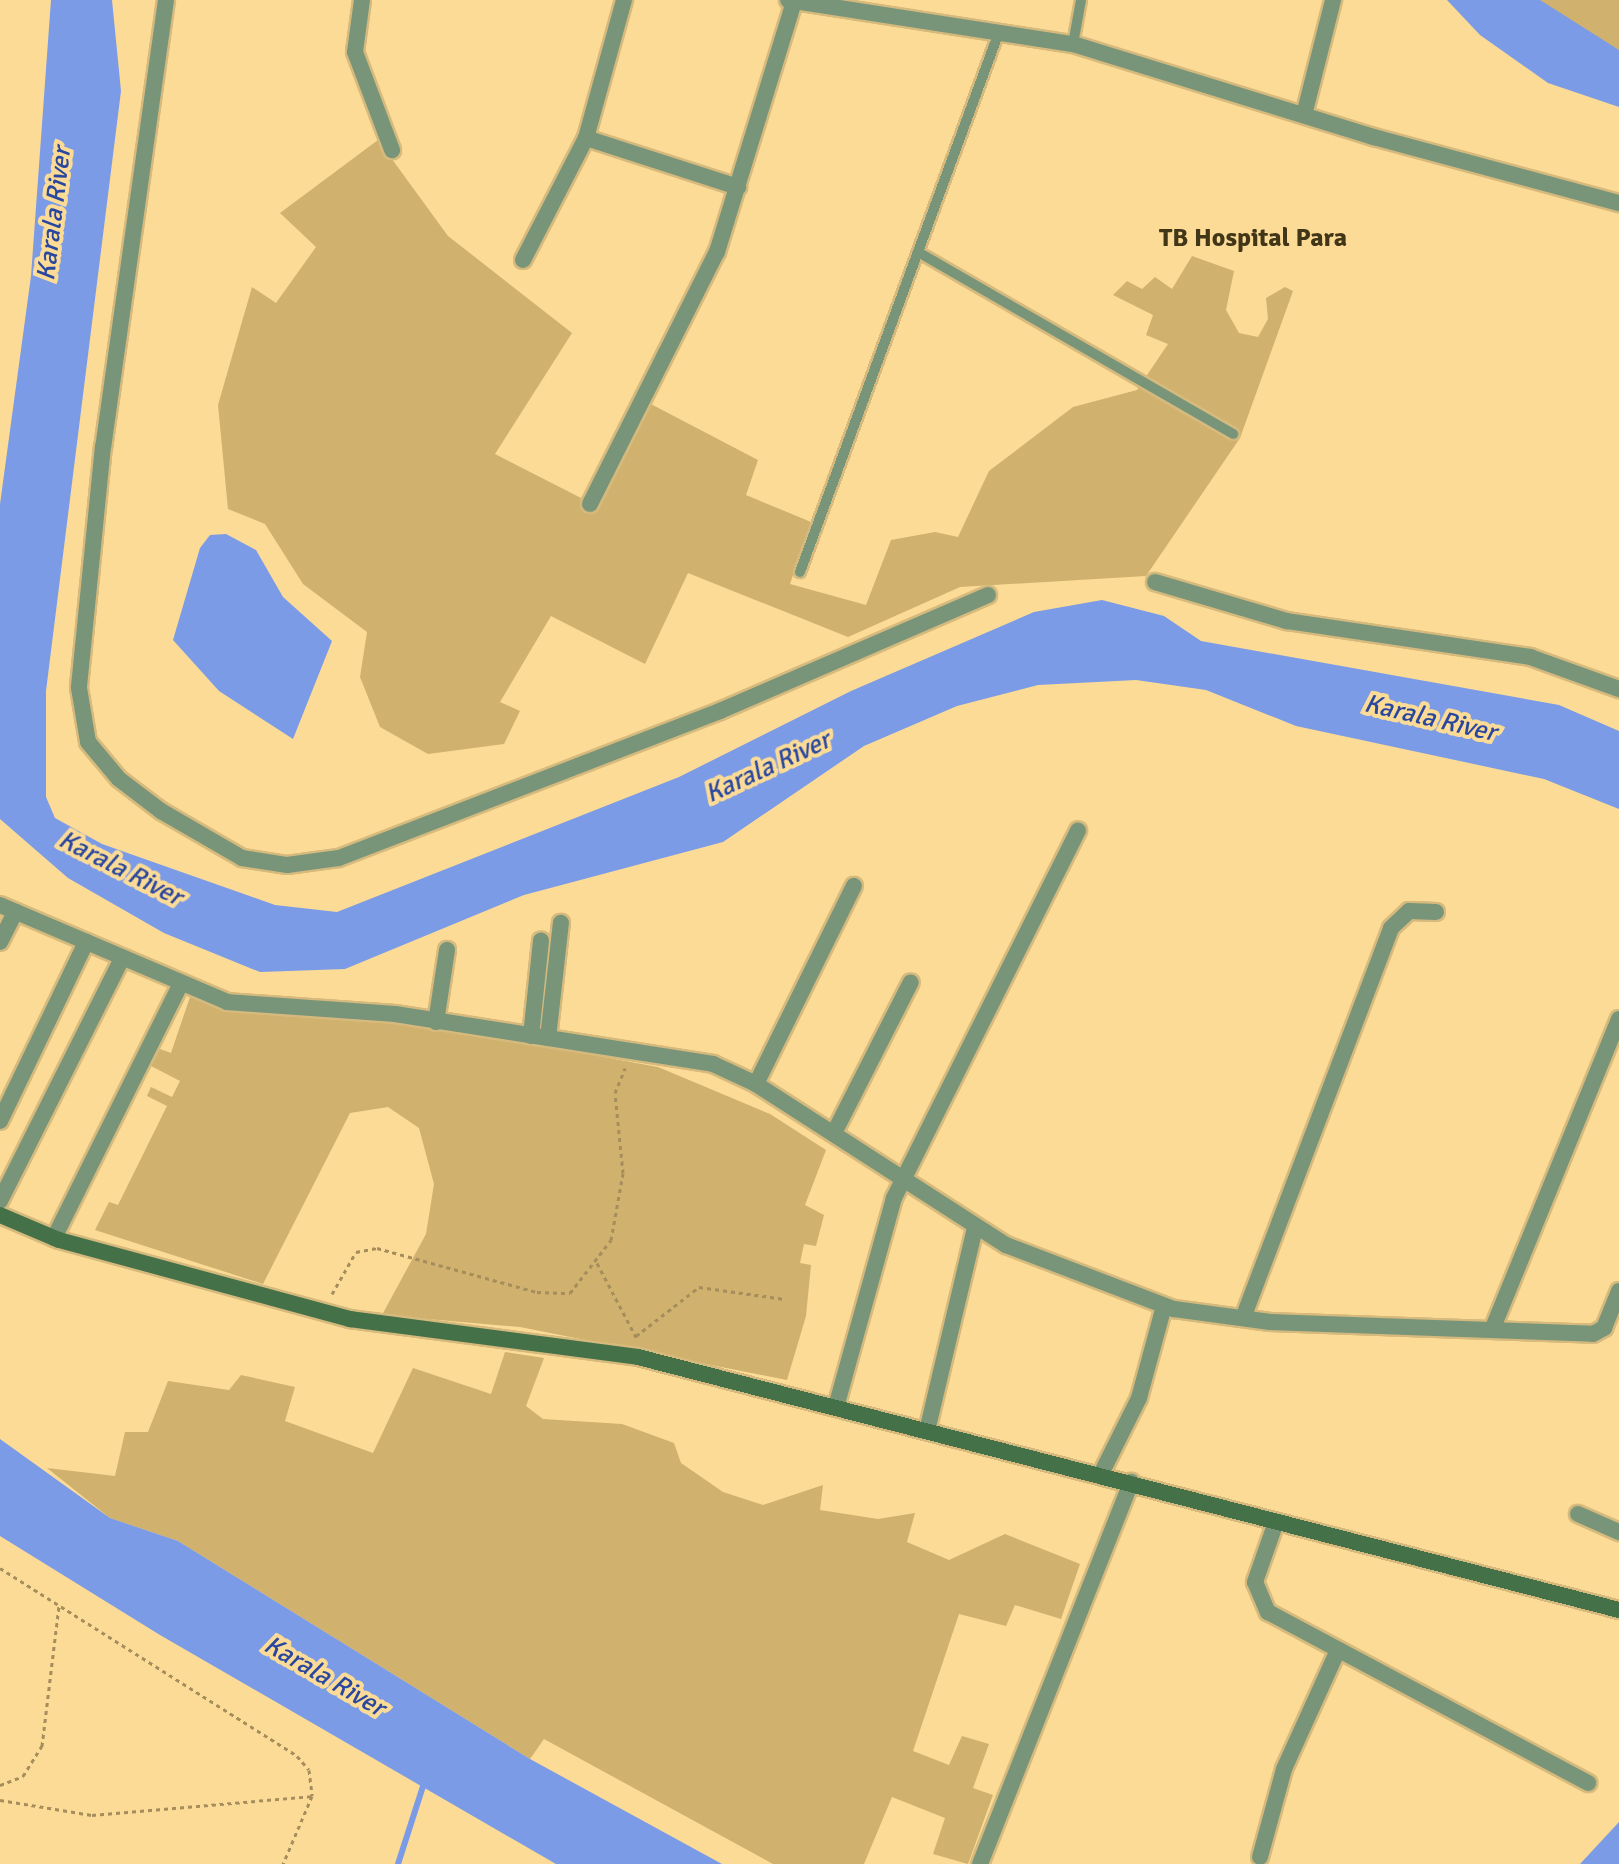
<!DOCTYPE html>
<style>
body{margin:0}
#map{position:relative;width:1619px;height:1864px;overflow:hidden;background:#fbdb96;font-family:Signika,sans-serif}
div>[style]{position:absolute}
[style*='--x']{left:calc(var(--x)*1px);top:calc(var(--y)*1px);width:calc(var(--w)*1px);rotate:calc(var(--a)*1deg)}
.green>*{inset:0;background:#d0b16d}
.water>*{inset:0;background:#7b9be6}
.stream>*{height:6px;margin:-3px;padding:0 3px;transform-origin:3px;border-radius:3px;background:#7b9be6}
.path>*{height:3px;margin-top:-1.5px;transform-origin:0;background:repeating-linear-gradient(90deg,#a58e5c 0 4px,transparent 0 8px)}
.roads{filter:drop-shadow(2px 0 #d6ba7d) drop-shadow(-2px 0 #d6ba7d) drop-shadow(0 2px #d6ba7d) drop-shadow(0 -2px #d6ba7d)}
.service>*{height:10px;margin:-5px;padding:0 5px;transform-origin:5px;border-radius:5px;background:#789579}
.minor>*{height:16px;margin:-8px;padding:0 8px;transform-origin:8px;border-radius:8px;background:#789579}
.tertiary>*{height:16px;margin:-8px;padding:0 8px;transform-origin:8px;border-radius:8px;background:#789579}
.secondary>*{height:16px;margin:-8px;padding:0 8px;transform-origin:8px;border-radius:8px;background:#457148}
span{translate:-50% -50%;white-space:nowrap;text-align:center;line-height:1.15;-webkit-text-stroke:8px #fbdb96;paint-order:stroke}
.water-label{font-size:26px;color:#29479f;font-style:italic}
.neighbourhood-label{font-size:26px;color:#423619;font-weight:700}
</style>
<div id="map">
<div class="green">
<div style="clip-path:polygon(1540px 0,1619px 0,1619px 50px,1570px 24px)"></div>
<div style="clip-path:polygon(378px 140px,448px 236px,572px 333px,495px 454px,587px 501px,645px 401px,758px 460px,746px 495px,811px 522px,790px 584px,866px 605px,891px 540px,935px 532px,958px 537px,989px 471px,1073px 407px,1137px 390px,1168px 344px,1146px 335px,1153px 315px,1113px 295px,1127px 281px,1142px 289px,1155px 277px,1172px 289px,1192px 256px,1234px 271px,1226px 310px,1239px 333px,1258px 337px,1268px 319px,1266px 298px,1285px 287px,1293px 291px,1240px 438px,1146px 576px,960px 587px,848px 637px,688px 573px,645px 664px,551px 616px,500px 702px,520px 711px,504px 744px,428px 754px,380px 727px,360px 677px,367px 632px,303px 584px,265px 524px,228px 509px,218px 405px,252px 287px,276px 303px,316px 247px,280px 213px)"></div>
<div style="clip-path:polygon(190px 997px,300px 1017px,397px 1019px,658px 1067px,770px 1114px,826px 1150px,805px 1205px,824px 1215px,816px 1246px,804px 1244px,800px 1263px,811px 1265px,806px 1316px,787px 1380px,520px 1327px,382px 1315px,426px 1234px,434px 1184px,419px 1128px,388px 1107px,350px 1113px,263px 1284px,95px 1230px,109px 1202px,118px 1205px,167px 1106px,147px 1096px,151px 1087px,172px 1097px,180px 1081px,151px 1066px,160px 1049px,171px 1053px)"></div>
<div style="clip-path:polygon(505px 1352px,544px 1358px,526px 1406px,543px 1419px,622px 1424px,674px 1443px,681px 1463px,723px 1492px,763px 1505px,823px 1485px,820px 1510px,878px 1519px,915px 1513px,907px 1542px,949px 1560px,1005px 1534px,1080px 1564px,1061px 1619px,1015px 1605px,1006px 1626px,959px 1614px,913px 1751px,949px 1765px,962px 1736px,989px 1744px,973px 1788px,993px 1795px,968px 1864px,933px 1854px,945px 1818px,892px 1797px,864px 1864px,773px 1864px,544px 1739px,530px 1759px,178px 1541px,110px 1518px,47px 1468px,115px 1476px,125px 1432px,148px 1432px,168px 1381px,229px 1390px,241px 1375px,295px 1387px,285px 1421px,373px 1453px,413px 1368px,491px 1394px)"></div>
</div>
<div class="water">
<div style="clip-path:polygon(51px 0,112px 0,121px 91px,46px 691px,46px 797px,55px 818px,102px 844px,275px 905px,337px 912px,679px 777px,851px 691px,1034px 612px,1102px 600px,1164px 616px,1201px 641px,1559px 705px,1619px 731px,1619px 809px,1544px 779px,1296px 726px,1206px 690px,1136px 680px,1038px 685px,957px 706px,864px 746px,723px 842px,524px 895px,345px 969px,260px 972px,164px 933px,68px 878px,0 819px,0 504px,31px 276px)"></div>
<div style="clip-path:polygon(1447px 0,1540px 0,1619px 50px,1619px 107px,1548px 83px,1480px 35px)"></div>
<div style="clip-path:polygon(226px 534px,256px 550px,283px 597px,332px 641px,293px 739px,219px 691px,173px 640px,200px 548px,210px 535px)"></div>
<div style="clip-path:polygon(0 1439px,110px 1518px,178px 1541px,530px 1759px,722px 1864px,556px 1864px,160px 1635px,0 1536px)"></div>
<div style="clip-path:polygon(1619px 1822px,1619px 1864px,1580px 1864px)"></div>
</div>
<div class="stream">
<div style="--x:398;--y:1864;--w:85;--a:-72.2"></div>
</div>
<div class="path">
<div style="--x:597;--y:1263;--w:84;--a:62.2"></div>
<div style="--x:332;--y:1294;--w:48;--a:-60.3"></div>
<div style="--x:356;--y:1252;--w:21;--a:-11"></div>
<div style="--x:377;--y:1248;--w:166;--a:15.4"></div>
<div style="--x:537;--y:1292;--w:33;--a:2"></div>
<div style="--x:570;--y:1293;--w:67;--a:-52.3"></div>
<div style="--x:611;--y:1240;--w:68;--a:-79.8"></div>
<div style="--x:623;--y:1173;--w:80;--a:-95.7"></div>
<div style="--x:615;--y:1093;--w:27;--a:-68"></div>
<div style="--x:636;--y:1336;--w:80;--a:-37.9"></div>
<div style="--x:699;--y:1287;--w:86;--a:8"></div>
<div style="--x:0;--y:1568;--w:352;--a:32.3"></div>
<div style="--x:297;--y:1756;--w:18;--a:49"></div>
<div style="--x:309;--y:1770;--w:26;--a:83"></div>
<div style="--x:312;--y:1796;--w:74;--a:113.1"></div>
<div style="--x:0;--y:1785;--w:25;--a:-21"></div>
<div style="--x:23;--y:1776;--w:36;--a:-58"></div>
<div style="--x:42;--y:1746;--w:142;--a:-83.1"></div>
<div style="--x:0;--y:1800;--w:93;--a:9.3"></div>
<div style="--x:92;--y:1815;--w:221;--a:-4.9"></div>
</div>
<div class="roads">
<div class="service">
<div style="--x:1073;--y:44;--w:45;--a:-79.7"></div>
<div style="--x:918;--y:252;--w:364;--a:30"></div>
<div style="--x:800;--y:572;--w:576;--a:-69.77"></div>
</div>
<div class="minor">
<div style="--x:166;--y:0;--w:450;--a:98"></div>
<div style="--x:103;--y:446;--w:243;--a:95.7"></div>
<div style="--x:79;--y:688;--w:55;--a:80.5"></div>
<div style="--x:88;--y:742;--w:48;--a:50"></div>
<div style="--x:119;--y:779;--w:53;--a:37.3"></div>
<div style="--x:161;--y:811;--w:94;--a:30.1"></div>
<div style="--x:242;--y:858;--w:46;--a:8.8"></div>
<div style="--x:287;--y:865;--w:52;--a:-7.7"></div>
<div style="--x:339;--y:858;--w:408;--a:-21.1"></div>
<div style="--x:720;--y:711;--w:292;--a:-23.4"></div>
<div style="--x:362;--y:0;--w:52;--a:97.7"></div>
<div style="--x:355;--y:52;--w:105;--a:69.3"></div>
<div style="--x:1304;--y:115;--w:119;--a:-75.8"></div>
<div style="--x:586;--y:138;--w:160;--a:17.9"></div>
<div style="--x:523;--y:260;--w:137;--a:-62.7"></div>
<div style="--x:586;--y:138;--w:143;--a:-74.6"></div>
<div style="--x:590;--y:504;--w:282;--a:-63.3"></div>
<div style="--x:717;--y:252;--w:263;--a:-72.9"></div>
<div style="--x:1155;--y:582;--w:138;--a:16.5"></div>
<div style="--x:1287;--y:621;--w:246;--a:8.4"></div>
<div style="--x:1530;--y:657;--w:95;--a:19.8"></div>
<div style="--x:0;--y:905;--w:247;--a:23.1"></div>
<div style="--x:227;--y:1002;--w:168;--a:4.1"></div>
<div style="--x:395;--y:1014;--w:322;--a:8.9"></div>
<div style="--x:713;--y:1064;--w:47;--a:24.9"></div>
<div style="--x:756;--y:1084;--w:297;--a:32.8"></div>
<div style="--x:1006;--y:1245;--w:180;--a:20.9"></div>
<div style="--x:1174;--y:1309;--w:97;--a:7.7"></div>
<div style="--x:1270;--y:1322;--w:323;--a:2.1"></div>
<div style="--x:1593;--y:1334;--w:13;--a:-29"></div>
<div style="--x:1604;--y:1328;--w:40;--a:-68"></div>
<div style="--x:0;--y:942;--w:34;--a:-63"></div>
<div style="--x:436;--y:1022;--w:73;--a:-81.3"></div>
<div style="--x:531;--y:1036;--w:96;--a:-84"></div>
<div style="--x:548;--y:1038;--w:116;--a:-83.6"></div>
<div style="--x:756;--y:1084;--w:221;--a:-63.7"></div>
<div style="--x:0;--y:1121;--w:199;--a:-64.3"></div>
<div style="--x:834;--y:1133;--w:169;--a:-63"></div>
<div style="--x:0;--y:1201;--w:272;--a:-63.3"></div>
<div style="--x:54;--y:1238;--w:283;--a:-63.5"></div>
<div style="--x:1243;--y:1318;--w:417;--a:-69.2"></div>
<div style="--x:1391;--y:928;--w:25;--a:-43"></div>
<div style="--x:1409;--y:911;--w:27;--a:2"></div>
<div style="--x:1492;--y:1330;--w:336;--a:-67.8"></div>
<div style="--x:836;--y:1407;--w:217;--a:-74.5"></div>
<div style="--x:894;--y:1198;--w:411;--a:-63.4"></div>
<div style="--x:927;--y:1431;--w:209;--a:-76.7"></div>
<div style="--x:1101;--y:1474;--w:85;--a:-63.4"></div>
<div style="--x:1139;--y:1398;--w:95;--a:-74.8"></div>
<div style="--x:1578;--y:1514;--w:45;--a:23.7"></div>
<div style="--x:1276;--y:1522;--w:64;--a:109.3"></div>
<div style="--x:1255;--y:1582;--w:33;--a:67"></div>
<div style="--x:1268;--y:1612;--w:363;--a:28.1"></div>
<div style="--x:1260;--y:1857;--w:91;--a:-74.7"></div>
<div style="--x:1284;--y:1769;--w:131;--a:-65.6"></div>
<div style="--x:980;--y:1864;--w:411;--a:-68.4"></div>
</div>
<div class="tertiary">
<div style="--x:788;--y:0;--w:288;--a:8.8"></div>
<div style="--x:1073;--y:44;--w:315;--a:17.2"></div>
<div style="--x:1374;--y:137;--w:254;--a:15.1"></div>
</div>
<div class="secondary">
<div style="--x:0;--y:1215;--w:64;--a:23"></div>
<div style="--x:59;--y:1240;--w:302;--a:15.2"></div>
<div style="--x:350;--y:1319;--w:290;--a:7.5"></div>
<div style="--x:638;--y:1357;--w:1013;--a:14.46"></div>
</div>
</div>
<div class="water-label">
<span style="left:55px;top:214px;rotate:-83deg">Karala River</span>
<span style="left:1430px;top:719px;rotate:13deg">Karala River</span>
<span style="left:768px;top:768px;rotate:-25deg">Karala River</span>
<span style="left:120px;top:869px;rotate:27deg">Karala River</span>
<span style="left:324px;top:1677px;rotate:30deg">Karala River</span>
</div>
<div class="neighbourhood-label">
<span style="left:1253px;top:239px">TB Hospital Para</span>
</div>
</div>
